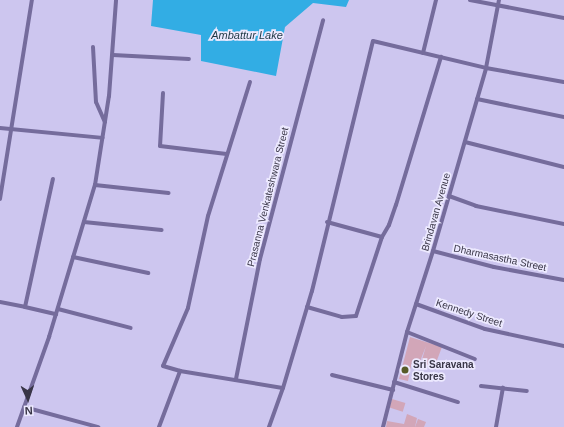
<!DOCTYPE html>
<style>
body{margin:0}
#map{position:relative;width:564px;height:427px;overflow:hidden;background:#cdc6ef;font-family:Helvetica,sans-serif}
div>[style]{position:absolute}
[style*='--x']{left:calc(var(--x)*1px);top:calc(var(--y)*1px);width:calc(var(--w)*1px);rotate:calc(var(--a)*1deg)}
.water>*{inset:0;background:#32ade4}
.building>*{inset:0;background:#d2a6b8;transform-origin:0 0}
.street>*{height:4px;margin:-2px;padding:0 2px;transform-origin:2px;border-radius:2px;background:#756c9c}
.dots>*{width:11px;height:11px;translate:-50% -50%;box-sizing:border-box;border:2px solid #edeaff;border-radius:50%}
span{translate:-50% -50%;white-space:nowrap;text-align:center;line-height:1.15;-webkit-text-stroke:3.5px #edeaff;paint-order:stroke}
.street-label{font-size:10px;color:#393647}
.poi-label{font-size:10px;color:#393647;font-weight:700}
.left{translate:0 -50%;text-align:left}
.water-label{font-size:11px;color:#1e3744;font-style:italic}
.north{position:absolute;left:8px;top:379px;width:40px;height:40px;-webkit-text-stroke:3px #edeaff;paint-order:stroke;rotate:177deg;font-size:11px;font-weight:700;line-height:16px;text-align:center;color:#393647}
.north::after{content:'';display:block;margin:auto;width:14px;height:18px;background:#393647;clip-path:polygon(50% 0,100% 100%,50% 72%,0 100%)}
</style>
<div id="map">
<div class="water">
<div style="clip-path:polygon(153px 0,349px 0,346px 7px,313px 3px,285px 27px,276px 76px,201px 61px,201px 35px,151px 26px)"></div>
</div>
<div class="building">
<div style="clip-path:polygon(410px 337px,442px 347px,434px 368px,421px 363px,426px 346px,419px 364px,412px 361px,408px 381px,399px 379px)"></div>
<div style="left:392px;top:399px;width:14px;height:9px;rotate:17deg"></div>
<div style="clip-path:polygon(407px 414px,417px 418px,415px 427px,386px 427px,387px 421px,404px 424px)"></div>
<div style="clip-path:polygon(418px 419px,426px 422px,424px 427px,415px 427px)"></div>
</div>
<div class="street">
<div style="--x:470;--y:0;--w:96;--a:10.8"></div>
<div style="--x:93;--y:47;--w:55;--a:86.9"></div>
<div style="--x:96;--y:102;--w:22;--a:66"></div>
<div style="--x:423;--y:53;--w:55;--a:-76.2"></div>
<div style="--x:113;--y:55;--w:76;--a:3"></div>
<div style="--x:250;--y:82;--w:140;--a:107.4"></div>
<div style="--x:208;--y:216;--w:94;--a:102.3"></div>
<div style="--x:188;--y:308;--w:63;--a:113.3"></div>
<div style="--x:163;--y:366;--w:18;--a:16"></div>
<div style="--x:180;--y:371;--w:104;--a:9.4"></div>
<div style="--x:283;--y:388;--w:101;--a:-73.4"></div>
<div style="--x:312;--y:291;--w:257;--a:-76.3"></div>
<div style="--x:373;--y:41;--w:116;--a:13.4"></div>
<div style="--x:486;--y:68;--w:79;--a:10.2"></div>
<div style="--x:163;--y:93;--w:53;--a:93.2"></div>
<div style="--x:160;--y:146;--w:67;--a:6.8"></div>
<div style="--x:477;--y:99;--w:89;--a:11.7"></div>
<div style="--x:0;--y:128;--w:103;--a:5.5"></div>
<div style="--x:465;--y:142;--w:102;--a:14.2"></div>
<div style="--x:95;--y:185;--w:74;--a:6.2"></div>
<div style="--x:449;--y:196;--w:29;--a:20"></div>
<div style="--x:476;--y:206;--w:90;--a:11.6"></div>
<div style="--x:0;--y:199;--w:202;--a:-80.9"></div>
<div style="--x:84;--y:222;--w:78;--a:5.9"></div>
<div style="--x:327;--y:222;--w:57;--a:15.3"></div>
<div style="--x:433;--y:251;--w:63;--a:14.7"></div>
<div style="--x:494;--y:267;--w:71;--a:10.5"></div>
<div style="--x:73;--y:257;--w:77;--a:12"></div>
<div style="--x:0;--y:302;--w:25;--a:11"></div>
<div style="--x:25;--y:307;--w:131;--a:-77.7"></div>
<div style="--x:416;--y:304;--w:73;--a:19.9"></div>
<div style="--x:485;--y:329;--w:81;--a:12.1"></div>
<div style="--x:25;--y:307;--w:32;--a:13"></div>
<div style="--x:307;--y:307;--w:36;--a:16"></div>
<div style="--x:342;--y:317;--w:14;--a:-4"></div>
<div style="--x:356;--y:316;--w:83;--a:-71.8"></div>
<div style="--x:382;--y:237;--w:14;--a:-60"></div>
<div style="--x:389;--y:225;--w:21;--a:-71"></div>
<div style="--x:396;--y:205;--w:155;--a:-73.1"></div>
<div style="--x:58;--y:309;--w:75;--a:14.6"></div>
<div style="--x:407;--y:332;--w:73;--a:21.7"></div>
<div style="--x:332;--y:375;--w:63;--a:13.8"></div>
<div style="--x:236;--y:379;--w:122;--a:-78.7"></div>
<div style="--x:260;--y:259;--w:247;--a:-75.2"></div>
<div style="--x:394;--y:382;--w:67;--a:17.4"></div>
<div style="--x:481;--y:386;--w:46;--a:6.2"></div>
<div style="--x:24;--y:407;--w:77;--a:15.1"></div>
<div style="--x:17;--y:427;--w:96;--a:-70.4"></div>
<div style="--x:49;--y:337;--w:159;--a:-73.2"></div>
<div style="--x:95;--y:185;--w:90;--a:-81.1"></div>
<div style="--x:109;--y:96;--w:96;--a:-85.8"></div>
<div style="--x:159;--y:427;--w:60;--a:-69.4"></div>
<div style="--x:269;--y:427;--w:41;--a:-70.3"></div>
<div style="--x:383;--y:427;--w:98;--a:-75.8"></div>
<div style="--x:407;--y:332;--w:85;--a:-72.2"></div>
<div style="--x:433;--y:251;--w:191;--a:-73.8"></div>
<div style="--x:486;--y:68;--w:69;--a:-79.2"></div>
<div style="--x:496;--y:427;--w:40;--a:-80"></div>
</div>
<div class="dots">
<div style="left:405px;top:370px;background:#575b28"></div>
</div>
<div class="street-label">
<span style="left:268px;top:197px;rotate:-76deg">Prasanna Venkateshwara Street</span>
<span style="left:436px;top:212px;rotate:-74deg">Brindavan Avenue</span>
<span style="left:500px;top:258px;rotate:12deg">Dharmasastha Street</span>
<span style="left:469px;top:313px;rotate:18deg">Kennedy Street</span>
</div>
<div class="poi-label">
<span class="left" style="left:413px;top:370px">Sri Saravana<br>Stores</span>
</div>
<div class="water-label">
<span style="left:247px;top:35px">Ambattur Lake</span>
</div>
<div class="north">N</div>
</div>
